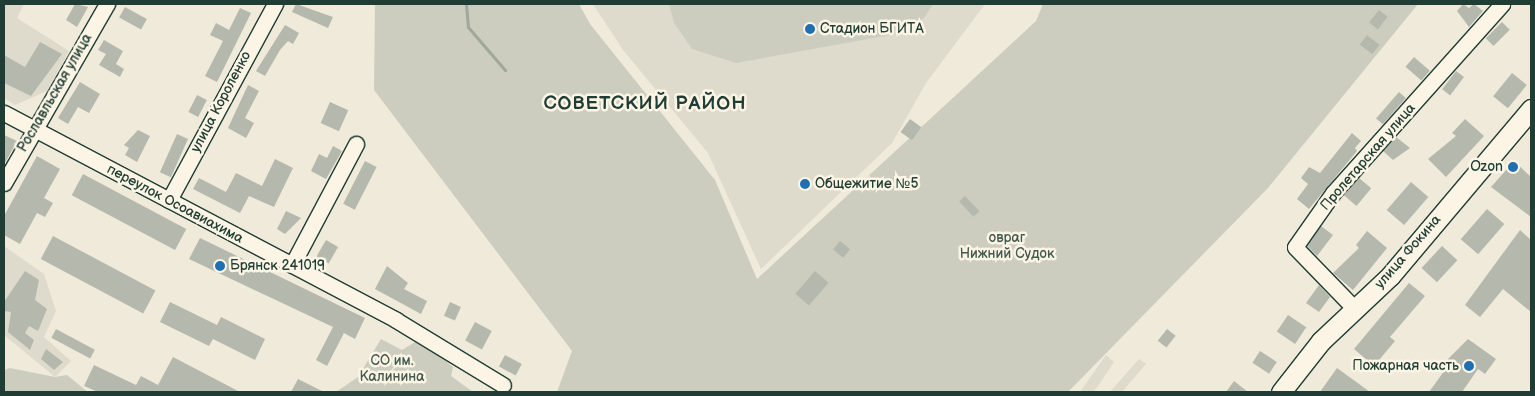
<!DOCTYPE html>
<meta charset="utf-8">
<style>
body{margin:0}
#map{position:relative;width:1535px;height:396px;overflow:hidden;background:#efeada;font-family:"Balsamiq Sans",sans-serif}
div>[style]{position:absolute}
[style*='--x']{left:calc(var(--x)*1px);top:calc(var(--y)*1px);width:calc(var(--w)*1px);rotate:calc(var(--a)*1deg)}
.built>*{inset:0;background:#dedbcc}
.green>*{inset:0;background:#cccdbf}
.stream>*{height:3px;margin:-1.5px;padding:0 1.5px;transform-origin:1.5px;border-radius:1.5px;background:#9fa89a}
.building>*{inset:0;background:#b5b9ad;transform-origin:0 0}
.roads{filter:drop-shadow(1px 0 #1f3d34) drop-shadow(-1px 0 #1f3d34) drop-shadow(0 1px #1f3d34) drop-shadow(0 -1px #1f3d34)}
.minor>*{height:15px;margin:-7.5px;padding:0 7.5px;transform-origin:7.5px;border-radius:7.5px;background:#fcf5e5}
.major>*{height:19px;margin:-9.5px;padding:0 9.5px;transform-origin:9.5px;border-radius:9.5px;background:#fcf5e5}
.dots>*{width:14px;height:14px;translate:-50% -50%;box-sizing:border-box;border:2px solid #fcf5e5;border-radius:50%}
span{translate:-50% -50%;white-space:nowrap;text-align:center;line-height:1.15;-webkit-text-stroke:5px #fcf5e5;paint-order:stroke}
.poi-label{font-size:14px;color:#1f3d34}
.left{translate:0 -50%;text-align:left}
.right{translate:-100% -50%;text-align:right}
.street-label{font-size:14px;color:#1f3d34}
.park-label{font-size:14px;color:#425a50}
.district-label{font-size:19px;color:#1f3d34;font-weight:700;letter-spacing:1px}
.frame{position:absolute;inset:0;border:5px solid #1f3d34;pointer-events:none}
</style>
<div id="map">
<div class="built">
<div style="clip-path:polygon(4px 4px,24px 4px,17px 18px,69px 51px,47px 91px,15px 105px,4px 98px)"></div>
<div style="clip-path:polygon(593px 4px,985px 4px,926px 83px,892px 143px,761px 269px,708px 153px,623px 50px)"></div>
<div style="clip-path:polygon(4px 246px,44px 274px,56px 311px,44px 337px,71px 361px,55px 377px,4px 335px)"></div>
<div style="clip-path:polygon(1106px 355px,1114px 362px,1098px 386px,1093px 392px,1080px 392px)"></div>
<div style="clip-path:polygon(1139px 359px,1146px 364px,1122px 392px,1110px 392px)"></div>
</div>
<div class="green">
<div style="clip-path:polygon(375px 4px,579px 4px,590px 24px,715px 180px,757px 279px,1036px 21px,1043px 4px,1418px 4px,1268px 188px,1068px 392px,557px 392px,572px 351px,374px 90px)"></div>
<div style="clip-path:polygon(669px 4px,933px 4px,924px 18px,895px 34px,736px 63px,692px 49px,674px 23px)"></div>
<div style="clip-path:polygon(381px 339px,402px 350px,420px 339px,453px 367px,451px 376px,473px 392px,336px 392px,358px 377px)"></div>
<div style="clip-path:polygon(10px 368px,55px 377px,67px 375px,88px 392px,4px 392px,4px 370px)"></div>
</div>
<div class="stream">
<div style="--x:466;--y:4;--w:23;--a:85"></div>
<div style="--x:468;--y:27;--w:57;--a:49.3"></div>
</div>
<div class="building">
<div style="clip-path:polygon(75px 4px,88px 7px,77px 27px,66px 20px)"></div>
<div style="clip-path:polygon(296px 4px,333px 17px,328px 28px,292px 12px)"></div>
<div style="clip-path:polygon(1463px 4px,1469px 8px,1474px 4px,1483px 11px,1469px 27px,1457px 11px)"></div>
<div style="left:125px;top:7px;width:25px;height:12px;rotate:29deg"></div>
<div style="clip-path:polygon(240px 8px,251px 13px,217px 82px,205px 76px,223px 41px,210px 35px,216px 23px,229px 30px)"></div>
<div style="left:1379px;top:10px;width:11px;height:16px;rotate:38deg"></div>
<div style="left:1502px;top:22px;width:11px;height:23px;rotate:45deg"></div>
<div style="clip-path:polygon(285px 25px,299px 33px,293px 44px,288px 41px,280px 50px,265px 76px,256px 71px)"></div>
<div style="left:1367px;top:35px;width:16px;height:12px;rotate:38deg"></div>
<div style="clip-path:polygon(104px 40px,123px 51px,116px 64px,124px 69px,120px 77px,99px 65px,106px 54px,98px 50px)"></div>
<div style="clip-path:polygon(40px 42px,62px 54px,31px 96px,4px 83px,4px 55px,25px 67px)"></div>
<div style="left:1414px;top:57px;width:21px;height:13px;rotate:41deg"></div>
<div style="left:1456px;top:71px;width:10px;height:23px;rotate:37deg"></div>
<div style="left:1512px;top:73px;width:19px;height:30px;rotate:39deg"></div>
<div style="clip-path:polygon(80px 82px,100px 94px,89px 113px,78px 107px,68px 124px,58px 118px)"></div>
<div style="clip-path:polygon(248px 85px,259px 91px,245px 118px,254px 123px,246px 138px,228px 128px)"></div>
<div style="left:1399px;top:92px;width:9px;height:35px;rotate:41deg"></div>
<div style="left:197px;top:95px;width:11px;height:19px;rotate:27deg"></div>
<div style="left:330px;top:102px;width:20px;height:23px;rotate:24deg"></div>
<div style="left:910px;top:119px;width:14px;height:16px;rotate:36deg"></div>
<div style="clip-path:polygon(1465px 119px,1484px 136px,1446px 177px,1428px 159px,1456px 136px,1452px 133px)"></div>
<div style="clip-path:polygon(138px 130px,150px 136px,137px 162px,125px 155px,129px 148px,124px 145px)"></div>
<div style="clip-path:polygon(1352px 133px,1361px 141px,1355px 148px,1357px 151px,1309px 209px,1297px 199px,1308px 184px,1301px 178px,1309px 167px,1320px 173px)"></div>
<div style="left:177px;top:134px;width:12px;height:42px;rotate:24deg"></div>
<div style="clip-path:polygon(4px 135px,17px 141px,4px 165px)"></div>
<div style="clip-path:polygon(1396px 137px,1410px 148px,1393px 160px,1383px 151px)"></div>
<div style="clip-path:polygon(333px 146px,342px 151px,326px 179px,311px 171px,319px 154px,327px 158px)"></div>
<div style="clip-path:polygon(37px 156px,60px 169px,44px 198px,53px 203px,45px 217px,37px 213px,20px 244px,4px 235px,4px 216px)"></div>
<div style="clip-path:polygon(275px 159px,293px 168px,274px 207px,249px 196px,240px 213px,193px 189px,199px 178px,226px 192px,236px 173px,262px 186px)"></div>
<div style="left:365px;top:161px;width:13px;height:48px;rotate:27deg"></div>
<div style="clip-path:polygon(1514px 161px,1531px 177px,1531px 217px,1491px 187px)"></div>
<div style="left:83px;top:174px;width:117px;height:24px;rotate:28deg"></div>
<div style="left:1359px;top:178px;width:16px;height:23px;rotate:40deg"></div>
<div style="left:1411px;top:182px;width:23px;height:37px;rotate:41deg"></div>
<div style="left:965px;top:196px;width:21px;height:8px;rotate:47deg"></div>
<div style="left:1487px;top:209px;width:23px;height:40px;rotate:41deg"></div>
<div style="clip-path:polygon(286px 211px,301px 218px,285px 234px,277px 229px)"></div>
<div style="clip-path:polygon(1321px 226px,1333px 235px,1317px 256px,1307px 246px)"></div>
<div style="clip-path:polygon(1520px 230px,1531px 240px,1531px 312px,1503px 289px,1480px 317px,1465px 305px)"></div>
<div style="clip-path:polygon(1367px 231px,1387px 248px,1353px 290px,1333px 273px,1359px 248px,1356px 245px)"></div>
<div style="left:53px;top:236px;width:116px;height:26px;rotate:28deg"></div>
<div style="clip-path:polygon(200px 238px,365px 318px,355px 339px,344px 333px,327px 366px,316px 360px,333px 327px,189px 259px)"></div>
<div style="left:326px;top:240px;width:14px;height:19px;rotate:30deg"></div>
<div style="left:840px;top:241px;width:13px;height:11px;rotate:39deg"></div>
<div style="left:1442px;top:246px;width:21px;height:30px;rotate:43deg"></div>
<div style="clip-path:polygon(387px 266px,408px 283px,404px 289px,427px 301px,421px 314px,375px 289px)"></div>
<div style="clip-path:polygon(25px 271px,39px 280px,35px 300px,47px 309px,38px 331px,29px 326px,25px 333px,34px 340px,30px 350px,8px 332px,11px 312px,4px 311px,4px 302px)"></div>
<div style="left:815px;top:271px;width:18px;height:30px;rotate:41deg"></div>
<div style="clip-path:polygon(1409px 283px,1425px 296px,1390px 337px,1395px 341px,1374px 366px,1354px 349px)"></div>
<div style="clip-path:polygon(1319px 285px,1330px 297px,1319px 312px,1306px 303px)"></div>
<div style="clip-path:polygon(170px 302px,217px 325px,221px 317px,265px 339px,255px 360px,213px 339px,209px 346px,160px 322px)"></div>
<div style="left:450px;top:302px;width:12px;height:15px;rotate:24deg"></div>
<div style="left:1288px;top:315px;width:22px;height:20px;rotate:34deg"></div>
<div style="left:475px;top:322px;width:19px;height:21px;rotate:28deg"></div>
<div style="left:56px;top:329px;width:44px;height:10px;rotate:28deg"></div>
<div style="left:1167px;top:329px;width:11px;height:15px;rotate:38deg"></div>
<div style="clip-path:polygon(1468px 339px,1496px 359px,1485px 374px,1478px 369px,1462px 392px,1429px 392px,1450px 363px,1447px 360px)"></div>
<div style="clip-path:polygon(46px 349px,63px 362px,54px 370px,41px 359px)"></div>
<div style="left:1260px;top:351px;width:20px;height:14px;rotate:33deg"></div>
<div style="left:505px;top:355px;width:19px;height:13px;rotate:28deg"></div>
<div style="clip-path:polygon(173px 357px,240px 392px,98px 392px,84px 386px,94px 365px,136px 385px,141px 376px,158px 385px)"></div>
<div style="clip-path:polygon(1337px 368px,1370px 392px,1320px 392px)"></div>
<div style="clip-path:polygon(298px 379px,324px 392px,291px 392px)"></div>
<div style="clip-path:polygon(1234px 381px,1248px 392px,1226px 392px)"></div>
</div>
<div class="roads">
<div class="minor">
<div style="--x:4;--y:113;--w:443;--a:27.8"></div>
<div style="--x:396;--y:320;--w:125;--a:31.3"></div>
<div style="--x:4;--y:183;--w:207;--a:-60.1"></div>
<div style="--x:169;--y:200;--w:223;--a:-61.6"></div>
<div style="--x:292;--y:265;--w:137;--a:-62.1"></div>
<div style="--x:1355;--y:309;--w:86;--a:-134.1"></div>
<div style="--x:1295;--y:247;--w:66;--a:-54.9"></div>
<div style="--x:1333;--y:193;--w:254;--a:-48.2"></div>
</div>
<div class="major">
<div style="--x:1281;--y:392;--w:65;--a:-51.9"></div>
<div style="--x:1321;--y:341;--w:95;--a:-43.3"></div>
<div style="--x:1390;--y:276;--w:219;--a:-49.8"></div>
</div>
</div>
<div class="dots">
<div style="left:810px;top:29px;background:#1f6fb2"></div>
<div style="left:1513px;top:167px;background:#1f6fb2"></div>
<div style="left:805px;top:184px;background:#1f6fb2"></div>
<div style="left:220px;top:266px;background:#1f6fb2"></div>
<div style="left:1469px;top:366px;background:#1f6fb2"></div>
</div>
<div class="poi-label">
<span class="left" style="left:820px;top:29px">Стадион БГИТА</span>
<span class="right" style="left:1503px;top:167px">Ozon</span>
<span class="left" style="left:815px;top:184px">Общежитие №5</span>
<span class="left" style="left:230px;top:266px">Брянск 241019</span>
<span class="right" style="left:1459px;top:366px">Пожарная часть</span>
</div>
<div class="street-label">
<span style="left:55px;top:93px;rotate:-60deg">Рославльская улица</span>
<span style="left:221px;top:102px;rotate:-62deg">улица Короленко</span>
<span style="left:1368px;top:157px;rotate:-49deg">Пролетарская улица</span>
<span style="left:175px;top:204px;rotate:28deg">переулок Осоавиахима</span>
<span style="left:1408px;top:252px;rotate:-49deg">улица Фокина</span>
</div>
<div class="park-label">
<span style="left:1007px;top:246px">овраг<br>Нижний Судок</span>
<span style="left:392px;top:369px">СО им.<br>Калинина</span>
</div>
<div class="district-label">
<span style="left:645px;top:104px">СОВЕТСКИЙ РАЙОН</span>
</div>
<div class="frame"></div>
</div>
